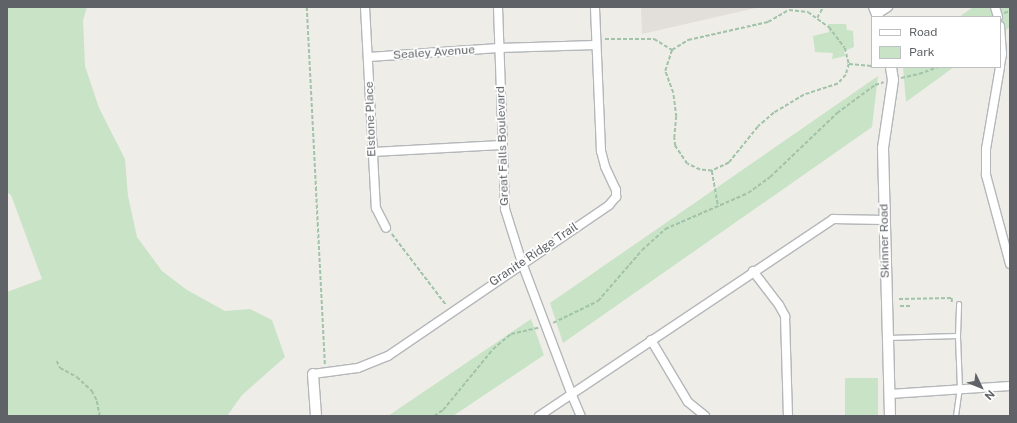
<!DOCTYPE html>
<style>
body{margin:0}
#map{position:relative;width:1017px;height:423px;overflow:hidden;background:#efede7;font-family:"Public Sans",sans-serif}
div>[style]{position:absolute}
[style*='--x']{left:calc(var(--x)*1px);top:calc(var(--y)*1px);width:calc(var(--w)*1px);rotate:calc(var(--a)*1deg)}
.education>*{inset:0;background:#e2ded9}
.green>*{inset:0;background:#c9e3c7;transform-origin:0 0}
.path>*{height:1.5px;margin-top:-0.75px;transform-origin:0;background:repeating-linear-gradient(90deg,#a1c3a9 0 4px,transparent 0 6px)}
.roads{filter:drop-shadow(1px 0 #b4b7ba) drop-shadow(-1px 0 #b4b7ba) drop-shadow(0 1px #b4b7ba) drop-shadow(0 -1px #b4b7ba)}
.service>*{height:4px;margin:-2px;padding:0 2px;transform-origin:2px;border-radius:2px;background:#fff}
.minor>*{height:8px;margin:-4px;padding:0 4px;transform-origin:4px;border-radius:4px;background:#fff}
.tertiary>*{height:10px;margin:-5px;padding:0 5px;transform-origin:5px;border-radius:5px;background:#fff}
span{translate:-50% -50%;white-space:nowrap;text-align:center;line-height:1.15;-webkit-text-stroke:3.5px #fff;paint-order:stroke}
.street-label{font-size:12px;color:#5f6266}
.frame{position:absolute;inset:0;border:8px solid #5f6266;pointer-events:none}
.legend{position:absolute;left:871px;top:16px;width:130px;height:52px;box-sizing:border-box;background:#fff;border:1px solid #bfc0c2;margin:0;padding:5px 7px;list-style:none;font-size:12px;color:#5f6266}
.legend li{display:flex;align-items:center;gap:8px;height:20px}
.legend b{width:20px;border:1px solid #bfc0c2}
.north{position:absolute;left:961px;top:367px;width:40px;height:40px;-webkit-text-stroke:3px #fff;paint-order:stroke;rotate:133deg;font-size:11px;font-weight:700;line-height:16px;text-align:center;color:#5f6266}
.north::after{content:'';display:block;margin:auto;width:14px;height:18px;background:#5f6266;clip-path:polygon(50% 0,100% 100%,50% 72%,0 100%)}
</style>
<div id="map">
<div class="education">
<div style="clip-path:polygon(641px 7px,760px 7px,642px 34px)"></div>
</div>
<div class="green">
<div style="clip-path:polygon(7px 7px,87px 7px,83px 20px,85px 66px,99px 108px,125px 159px,128px 196px,137px 237px,162px 271px,187px 290px,225px 311px,250px 309px,272px 320px,285px 357px,242px 395px,227px 416px,7px 416px,7px 292px,42px 279px,11px 195px,7px 192px)"></div>
<div style="clip-path:polygon(973px 7px,1010px 7px,1010px 27px,1000px 34px,1000px 17px,959px 17px)"></div>
<div style="clip-path:polygon(828px 24px,846px 24px,847px 30px,853px 31px,854px 47px,844px 51px,845px 56px,832px 59px,833px 53px,815px 52px,813px 36px,829px 32px)"></div>
<div style="clip-path:polygon(903px 67px,954px 67px,906px 102px)"></div>
<div style="clip-path:polygon(878px 76px,872px 127px,563px 343px,550px 303px)"></div>
<div style="clip-path:polygon(531px 319px,544px 355px,453px 416px,388px 416px)"></div>
<div style="left:845px;top:378px;width:33px;height:38px"></div>
</div>
<div class="path">
<div style="--x:307;--y:7;--w:358;--a:87.1"></div>
<div style="--x:789;--y:10;--w:19;--a:6"></div>
<div style="--x:808;--y:12;--w:26;--a:36"></div>
<div style="--x:829;--y:27;--w:26;--a:53"></div>
<div style="--x:845;--y:48;--w:16;--a:76"></div>
<div style="--x:849;--y:64;--w:11;--a:105"></div>
<div style="--x:846;--y:75;--w:12;--a:132"></div>
<div style="--x:838;--y:84;--w:36;--a:162"></div>
<div style="--x:804;--y:95;--w:35;--a:149"></div>
<div style="--x:774;--y:113;--w:21;--a:139"></div>
<div style="--x:758;--y:127;--w:46;--a:128.9"></div>
<div style="--x:729;--y:163;--w:19;--a:155"></div>
<div style="--x:712;--y:171;--w:12;--a:-175"></div>
<div style="--x:700;--y:170;--w:14;--a:-155"></div>
<div style="--x:687;--y:164;--w:22;--a:-124"></div>
<div style="--x:675;--y:146;--w:8;--a:-97"></div>
<div style="--x:674;--y:138;--w:21;--a:-85"></div>
<div style="--x:676;--y:117;--w:24;--a:-97"></div>
<div style="--x:673;--y:93;--w:23;--a:-110"></div>
<div style="--x:665;--y:71;--w:22;--a:-72"></div>
<div style="--x:672;--y:50;--w:19;--a:-32"></div>
<div style="--x:688;--y:40;--w:82;--a:-12.7"></div>
<div style="--x:768;--y:22;--w:24;--a:-30"></div>
<div style="--x:1004;--y:13;--w:6;--a:-18"></div>
<div style="--x:817;--y:18;--w:13;--a:-61"></div>
<div style="--x:605;--y:39;--w:49;--a:0"></div>
<div style="--x:654;--y:39;--w:21;--a:31"></div>
<div style="--x:849;--y:64;--w:23;--a:5"></div>
<div style="--x:901;--y:78;--w:18;--a:-13"></div>
<div style="--x:919;--y:74;--w:20;--a:-20"></div>
<div style="--x:712;--y:171;--w:36;--a:80"></div>
<div style="--x:392;--y:234;--w:89;--a:52.7"></div>
<div style="--x:899;--y:299;--w:53;--a:-1.1"></div>
<div style="--x:952;--y:298;--w:5;--a:90"></div>
<div style="--x:900;--y:306;--w:10;--a:0"></div>
<div style="--x:553;--y:323;--w:50;--a:-26.1"></div>
<div style="--x:598;--y:301;--w:67;--a:-49.2"></div>
<div style="--x:642;--y:250;--w:31;--a:-42"></div>
<div style="--x:665;--y:229;--w:90;--a:-23.4"></div>
<div style="--x:748;--y:193;--w:27;--a:-36"></div>
<div style="--x:770;--y:177;--w:93;--a:-43.7"></div>
<div style="--x:837;--y:113;--w:47;--a:-36.4"></div>
<div style="--x:875;--y:85;--w:9;--a:-18"></div>
<div style="--x:57;--y:361;--w:8;--a:67"></div>
<div style="--x:60;--y:368;--w:19;--a:28"></div>
<div style="--x:77;--y:377;--w:21;--a:43"></div>
<div style="--x:92;--y:391;--w:11;--a:63"></div>
<div style="--x:97;--y:401;--w:15;--a:79"></div>
<div style="--x:434;--y:416;--w:11;--a:-34"></div>
<div style="--x:443;--y:410;--w:79;--a:-50.7"></div>
<div style="--x:493;--y:349;--w:23;--a:-40"></div>
<div style="--x:511;--y:334;--w:28;--a:-13"></div>
</div>
<div class="roads">
<div class="service">
<div style="--x:888;--y:338;--w:70;--a:-1.6"></div>
<div style="--x:956;--y:416;--w:27;--a:-82"></div>
<div style="--x:960;--y:389;--w:53;--a:-92.2"></div>
<div style="--x:958;--y:336;--w:32;--a:-88"></div>
</div>
<div class="minor">
<div style="--x:365;--y:7;--w:201;--a:86.9"></div>
<div style="--x:376;--y:208;--w:22;--a:63"></div>
<div style="--x:498;--y:7;--w:202;--a:88"></div>
<div style="--x:505;--y:209;--w:57;--a:72.5"></div>
<div style="--x:522;--y:263;--w:139;--a:69.3"></div>
<div style="--x:571;--y:393;--w:25;--a:67"></div>
<div style="--x:995;--y:7;--w:10;--a:73"></div>
<div style="--x:877;--y:14;--w:13;--a:-32"></div>
<div style="--x:1000;--y:26;--w:28;--a:86"></div>
<div style="--x:1002;--y:54;--w:11;--a:100"></div>
<div style="--x:369;--y:57;--w:130;--a:-4"></div>
<div style="--x:499;--y:48;--w:97;--a:-1.8"></div>
<div style="--x:1000;--y:67;--w:83;--a:99.7"></div>
<div style="--x:986;--y:149;--w:26;--a:90"></div>
<div style="--x:986;--y:175;--w:92;--a:74.9"></div>
<div style="--x:372;--y:152;--w:130;--a:-3.1"></div>
<div style="--x:753;--y:271;--w:43;--a:52.6"></div>
<div style="--x:779;--y:305;--w:13;--a:61"></div>
<div style="--x:785;--y:316;--w:100;--a:88.3"></div>
<div style="--x:651;--y:340;--w:72;--a:59.2"></div>
<div style="--x:688;--y:402;--w:22;--a:39"></div>
<div style="--x:313;--y:374;--w:45;--a:-7.6"></div>
<div style="--x:358;--y:368;--w:32;--a:-22"></div>
<div style="--x:388;--y:356;--w:268;--a:-34.3"></div>
<div style="--x:609;--y:205;--w:11;--a:-49"></div>
<div style="--x:616;--y:197;--w:7;--a:-90"></div>
<div style="--x:616;--y:190;--w:26;--a:-115"></div>
<div style="--x:605;--y:166;--w:16;--a:-105"></div>
<div style="--x:601;--y:151;--w:144;--a:-92.4"></div>
<div style="--x:890;--y:394;--w:120;--a:-3.8"></div>
<div style="--x:539;--y:416;--w:354;--a:-33.8"></div>
<div style="--x:833;--y:219;--w:51;--a:1.1"></div>
</div>
<div class="tertiary">
<div style="--x:874;--y:7;--w:11;--a:68"></div>
<div style="--x:313;--y:374;--w:42;--a:85.9"></div>
<div style="--x:890;--y:416;--w:268;--a:-91.5"></div>
<div style="--x:883;--y:148;--w:69;--a:-81.6"></div>
<div style="--x:893;--y:80;--w:13;--a:-99"></div>
</div>
</div>
<div class="street-label">
<span style="left:434px;top:53px;rotate:-4deg">Sealey Avenue</span>
<span style="left:371px;top:119px;rotate:-92deg">Elstone Place</span>
<span style="left:503px;top:146px;rotate:-92deg">Great Falls Boulevard</span>
<span style="left:885px;top:241px;rotate:-91deg">Skinner Road</span>
<span style="left:534px;top:255px;rotate:-34deg">Granite Ridge Trail</span>
</div>
<div class="frame"></div>
<ul class="legend">
<li><b style="height:5px;background:#fff"></b>Road</li>
<li><b style="height:11px;background:#c9e3c7"></b>Park</li>
</ul>
<div class="north">N</div>
</div>
